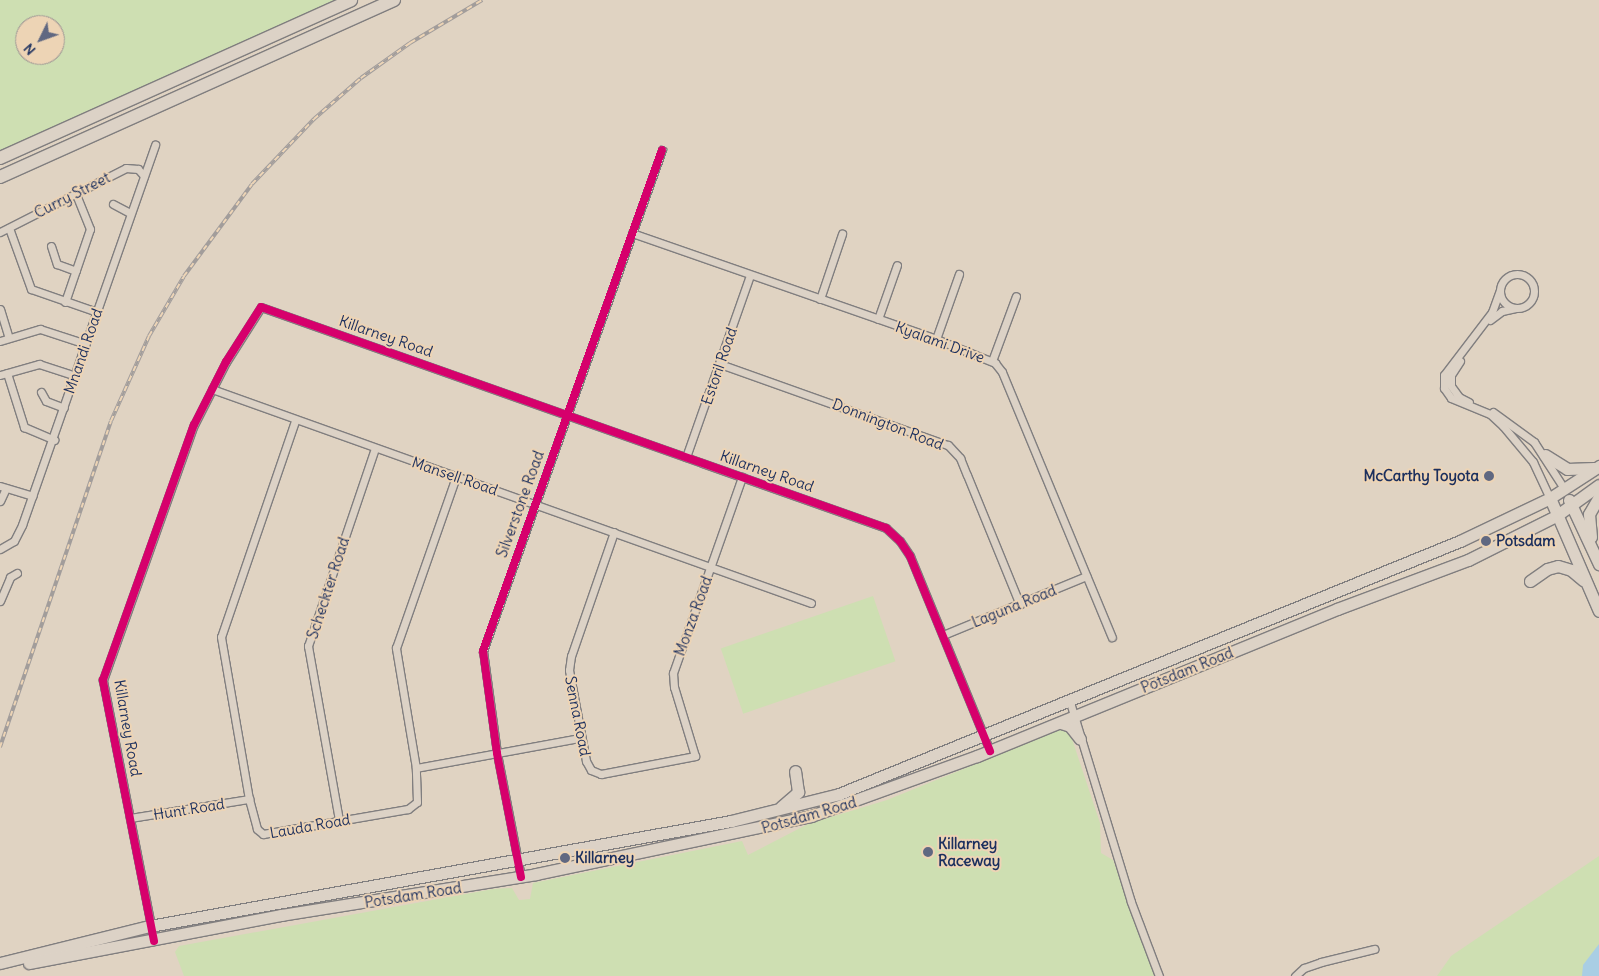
<!DOCTYPE html>
<style>
body{margin:0}
#map{position:relative;width:1599px;height:976px;overflow:hidden;background:#e0d3c2;font-family:Delius,sans-serif}
div>[style]{position:absolute}
[style*='--x']{left:calc(var(--x)*1px);top:calc(var(--y)*1px);width:calc(var(--w)*1px);rotate:calc(var(--a)*1deg)}
.green>*{inset:0;background:#cedfb2;transform-origin:0 0}
.water>*{inset:0;background:#a9cee4}
.roads{filter:drop-shadow(1px 0 #807e7f) drop-shadow(-1px 0 #807e7f) drop-shadow(0 1px #807e7f) drop-shadow(0 -1px #807e7f)}
.minor>*{height:7px;margin:-3.5px;padding:0 3.5px;transform-origin:3.5px;border-radius:3.5px;background:#dcd2c6}
.minor>.ring{margin:-3.5px;padding:0;box-sizing:content-box;background:none;border:7px solid #dcd2c6;border-radius:50%}
.primary>*{height:11px;margin:-5.5px;padding:0 5.5px;transform-origin:5.5px;border-radius:5.5px;background:#dcd2c6}
.motorway>*{height:12px;margin:-6px;padding:0 6px;transform-origin:6px;border-radius:6px;background:#dcd2c6}
.rail>*{height:4px;margin-top:-2px;transform-origin:0;background:repeating-linear-gradient(90deg,#edd4b5 0 5.5px,#a29d9b 0 11px);box-sizing:border-box;border-block:1px solid #a29d9b}
.cycleway>*{height:8px;margin:-4px;padding:0 4px;transform-origin:4px;border-radius:4px;background:#d6006c}
.dots>*{width:14px;height:14px;translate:-50% -50%;box-sizing:border-box;border:2px solid #edd4b5;border-radius:50%}
span{translate:-50% -50%;white-space:nowrap;text-align:center;line-height:1.15;-webkit-text-stroke:4px #edd4b5;paint-order:stroke}
.street-label{font-size:15px;color:#1b2f5e}
.poi-label{font-size:15px;color:#1b2f5e;font-weight:700}
.right{translate:-100% -50%;text-align:right}
.left{translate:0 -50%;text-align:left}
.north{position:absolute;left:15px;top:15px;width:50px;height:50px;box-sizing:border-box;background:#edd4b5;border:1px solid #999292;border-radius:50%;rotate:228deg;font-size:14px;font-weight:700;line-height:20px;text-align:center;color:#1b2f5e}
.north::after{content:'';display:block;margin:auto;width:18px;height:22px;background:#606881;clip-path:polygon(50% 0,100% 100%,50% 72%,0 100%)}
</style>
<div id="map">
<div class="green">
<div style="clip-path:polygon(evenodd,0 0,336px 0,0 152px,0 0,25px 25px,55px 25px,55px 55px,25px 55px,25px 25px)"></div>
<div style="left:873px;top:596px;width:69px;height:161px;rotate:71deg"></div>
<div style="clip-path:polygon(1062px 729px,1070px 733px,1100px 823px,1101px 853px,1113px 860px,1156px 976px,184px 976px,175px 952px,179px 946px,493px 889px,512px 888px,519px 900px,530px 899px,533px 883px,742px 841px,748px 855px,808px 824px,887px 800px)"></div>
<div style="clip-path:polygon(1599px 856px,1599px 976px,1437px 976px,1451px 956px)"></div>
</div>
<div class="water">
<div style="clip-path:polygon(1599px 944px,1599px 976px,1582px 976px,1583px 965px)"></div>
</div>
<div class="roads">
<div class="minor">
<div style="--x:113;--y:204;--w:19;--a:28"></div>
<div style="--x:9;--y:228;--w:65;--a:70.2"></div>
<div style="--x:31;--y:289;--w:70;--a:19.2"></div>
<div style="--x:0;--y:232;--w:141;--a:-26.9"></div>
<div style="--x:126;--y:168;--w:12;--a:5"></div>
<div style="--x:138;--y:169;--w:9;--a:49"></div>
<div style="--x:632;--y:233;--w:322;--a:19.2"></div>
<div style="--x:936;--y:339;--w:64;--a:22.1"></div>
<div style="--x:995;--y:363;--w:11;--a:52"></div>
<div style="--x:1002;--y:372;--w:287;--a:67.5"></div>
<div style="--x:51;--y:246;--w:19;--a:72"></div>
<div style="--x:57;--y:264;--w:20;--a:20"></div>
<div class="ring" style="left:1500px;top:274px;width:27px;height:27px"></div>
<div style="--x:1500;--y:290;--w:23;--a:110"></div>
<div style="--x:1492;--y:312;--w:79;--a:127.3"></div>
<div style="--x:1444;--y:375;--w:13;--a:90"></div>
<div style="--x:1444;--y:388;--w:12;--a:55"></div>
<div style="--x:1451;--y:398;--w:42;--a:22.3"></div>
<div style="--x:1490;--y:414;--w:18;--a:43"></div>
<div style="--x:1503;--y:426;--w:47;--a:50.2"></div>
<div style="--x:1533;--y:462;--w:40;--a:65"></div>
<div style="--x:820;--y:299;--w:69;--a:-71.3"></div>
<div style="--x:65;--y:302;--w:77;--a:-71.1"></div>
<div style="--x:90;--y:229;--w:38;--a:-112"></div>
<div style="--x:0;--y:309;--w:30;--a:73"></div>
<div style="--x:878;--y:319;--w:57;--a:-70.6"></div>
<div style="--x:1490;--y:320;--w:15;--a:-37"></div>
<div style="--x:1502;--y:311;--w:14;--a:-12"></div>
<div style="--x:936;--y:339;--w:69;--a:-70.5"></div>
<div style="--x:0;--y:341;--w:42;--a:-16.7"></div>
<div style="--x:40;--y:329;--w:48;--a:18.1"></div>
<div style="--x:992;--y:361;--w:69;--a:-69.7"></div>
<div style="--x:1460;--y:361;--w:17;--a:123"></div>
<div style="--x:1451;--y:375;--w:11;--a:90"></div>
<div style="--x:1451;--y:386;--w:14;--a:54"></div>
<div style="--x:1459;--y:397;--w:11;--a:27"></div>
<div style="--x:720;--y:364;--w:242;--a:19.6"></div>
<div style="--x:948;--y:445;--w:18;--a:47"></div>
<div style="--x:960;--y:458;--w:18;--a:68"></div>
<div style="--x:967;--y:475;--w:140;--a:67.8"></div>
<div style="--x:7;--y:373;--w:57;--a:72.5"></div>
<div style="--x:24;--y:427;--w:33;--a:23"></div>
<div style="--x:0;--y:375;--w:41;--a:-15.8"></div>
<div style="--x:39;--y:364;--w:38;--a:18"></div>
<div style="--x:212;--y:389;--w:636;--a:19.66"></div>
<div style="--x:41;--y:392;--w:10;--a:61"></div>
<div style="--x:46;--y:401;--w:19;--a:21"></div>
<div style="--x:1493;--y:412;--w:51;--a:36.2"></div>
<div style="--x:1534;--y:442;--w:57;--a:57.1"></div>
<div style="--x:295;--y:421;--w:228;--a:108.9"></div>
<div style="--x:221;--y:637;--w:164;--a:80.2"></div>
<div style="--x:249;--y:799;--w:31;--a:75"></div>
<div style="--x:257;--y:829;--w:8;--a:40"></div>
<div style="--x:263;--y:834;--w:147;--a:-9.8"></div>
<div style="--x:408;--y:809;--w:11;--a:-38"></div>
<div style="--x:417;--y:802;--w:34;--a:-92"></div>
<div style="--x:416;--y:768;--w:122;--a:-99.5"></div>
<div style="--x:396;--y:648;--w:181;--a:-70.7"></div>
<div style="--x:686;--y:457;--w:193;--a:-70.6"></div>
<div style="--x:0;--y:486;--w:34;--a:17"></div>
<div style="--x:0;--y:501;--w:14;--a:-65"></div>
<div style="--x:614;--y:532;--w:131;--a:109.1"></div>
<div style="--x:571;--y:656;--w:14;--a:98"></div>
<div style="--x:569;--y:670;--w:93;--a:79.4"></div>
<div style="--x:586;--y:761;--w:10;--a:61"></div>
<div style="--x:591;--y:770;--w:11;--a:22"></div>
<div style="--x:601;--y:774;--w:96;--a:-10.8"></div>
<div style="--x:695;--y:756;--w:72;--a:-106.9"></div>
<div style="--x:674;--y:687;--w:14;--a:-94"></div>
<div style="--x:673;--y:673;--w:208;--a:-70.6"></div>
<div style="--x:0;--y:549;--w:16;--a:-30"></div>
<div style="--x:14;--y:541;--w:18;--a:-63"></div>
<div style="--x:22;--y:525;--w:403;--a:-70.7"></div>
<div style="--x:0;--y:601;--w:26;--a:-67"></div>
<div style="--x:10;--y:577;--w:8;--a:-30"></div>
<div style="--x:943;--y:635;--w:155;--a:-22.4"></div>
<div style="--x:1069;--y:699;--w:212;--a:73"></div>
<div style="--x:1131;--y:902;--w:79;--a:69.3"></div>
<div style="--x:416;--y:768;--w:166;--a:-10.4"></div>
<div style="--x:130;--y:818;--w:121;--a:-9.1"></div>
<div style="--x:339;--y:820;--w:177;--a:-100.1"></div>
<div style="--x:308;--y:646;--w:209;--a:-71.3"></div>
<div style="--x:521;--y:877;--w:126;--a:-101"></div>
<div style="--x:497;--y:753;--w:103;--a:-97.8"></div>
<div style="--x:483;--y:651;--w:532;--a:-70.34"></div>
<div style="--x:154;--y:941;--w:266;--a:-101.1"></div>
<div style="--x:103;--y:680;--w:271;--a:-70.4"></div>
<div style="--x:194;--y:425;--w:71;--a:-63.1"></div>
<div style="--x:226;--y:362;--w:65;--a:-57.5"></div>
<div style="--x:261;--y:307;--w:663;--a:19.47"></div>
<div style="--x:886;--y:528;--w:19;--a:43"></div>
<div style="--x:900;--y:541;--w:18;--a:56"></div>
<div style="--x:910;--y:556;--w:211;--a:67.7"></div>
<div style="--x:1295;--y:976;--w:12;--a:-42"></div>
<div style="--x:1304;--y:968;--w:18;--a:-19"></div>
<div style="--x:1321;--y:962;--w:55;--a:-13.8"></div>
</div>
<div class="primary">
<div style="--x:1545;--y:455;--w:26;--a:32"></div>
<div style="--x:1567;--y:469;--w:27;--a:-2"></div>
<div style="--x:1550;--y:498;--w:123;--a:66.6"></div>
<div style="--x:1569;--y:500;--w:71;--a:64.9"></div>
<div style="--x:1591;--y:537;--w:23;--a:-95"></div>
<div style="--x:1589;--y:514;--w:20;--a:-60"></div>
<div style="--x:1530;--y:581;--w:21;--a:-35"></div>
<div style="--x:1547;--y:569;--w:11;--a:-15"></div>
<div style="--x:1558;--y:566;--w:14;--a:17"></div>
<div style="--x:1571;--y:570;--w:16;--a:40"></div>
<div style="--x:1061;--y:723;--w:9;--a:18"></div>
<div style="--x:1070;--y:726;--w:16;--a:52"></div>
<div style="--x:781;--y:807;--w:23;--a:-41"></div>
<div style="--x:798;--y:792;--w:21;--a:-98"></div>
<div style="--x:0;--y:963;--w:154;--a:-13.9"></div>
<div style="--x:150;--y:926;--w:590;--a:-10.24"></div>
<div style="--x:731;--y:821;--w:111;--a:-14"></div>
<div style="--x:839;--y:794;--w:671;--a:-22.17"></div>
<div style="--x:1460;--y:541;--w:100;--a:-25.5"></div>
<div style="--x:1550;--y:498;--w:59;--a:-33.1"></div>
<div style="--x:29;--y:963;--w:257;--a:-10.8"></div>
<div style="--x:281;--y:915;--w:258;--a:-9.1"></div>
<div style="--x:536;--y:874;--w:281;--a:-11.9"></div>
<div style="--x:811;--y:816;--w:177;--a:-19.9"></div>
<div style="--x:977;--y:756;--w:389;--a:-22.2"></div>
<div style="--x:1337;--y:609;--w:140;--a:-20.5"></div>
<div style="--x:1468;--y:560;--w:98;--a:-26.6"></div>
<div style="--x:1556;--y:516;--w:53;--a:-35.8"></div>
</div>
<div class="motorway">
<div style="--x:0;--y:158;--w:385;--a:-24.2"></div>
<div style="--x:0;--y:177;--w:432;--a:-24.2"></div>
</div>
</div>
<div class="rail">
<div style="--x:0;--y:747;--w:344;--a:-71.2"></div>
<div style="--x:111;--y:421;--w:93;--a:-65.9"></div>
<div style="--x:149;--y:336;--w:69;--a:-59.7"></div>
<div style="--x:184;--y:276;--w:114;--a:-53.5"></div>
<div style="--x:252;--y:184;--w:90;--a:-46.4"></div>
<div style="--x:314;--y:119;--w:62;--a:-41.1"></div>
<div style="--x:361;--y:78;--w:60;--a:-35.5"></div>
<div style="--x:410;--y:43;--w:84;--a:-30.8"></div>
</div>
<div class="cycleway">
<div style="--x:521;--y:877;--w:126;--a:-101"></div>
<div style="--x:497;--y:753;--w:103;--a:-97.8"></div>
<div style="--x:483;--y:651;--w:532;--a:-70.34"></div>
<div style="--x:154;--y:941;--w:266;--a:-101.1"></div>
<div style="--x:103;--y:680;--w:271;--a:-70.4"></div>
<div style="--x:194;--y:425;--w:71;--a:-63.1"></div>
<div style="--x:226;--y:362;--w:65;--a:-57.5"></div>
<div style="--x:261;--y:307;--w:663;--a:19.47"></div>
<div style="--x:886;--y:528;--w:19;--a:43"></div>
<div style="--x:900;--y:541;--w:18;--a:56"></div>
<div style="--x:910;--y:556;--w:211;--a:67.7"></div>
</div>
<div class="dots">
<div style="left:1489px;top:476px;background:#606881"></div>
<div style="left:1486px;top:541px;background:#606881"></div>
<div style="left:928px;top:852px;background:#606881"></div>
<div style="left:565px;top:858px;background:#606881"></div>
</div>
<div class="street-label">
<span style="left:72px;top:195px;rotate:-27deg">Curry Street</span>
<span style="left:386px;top:336px;rotate:19deg">Killarney Road</span>
<span style="left:940px;top:342px;rotate:20deg">Kyalami Drive</span>
<span style="left:83px;top:351px;rotate:-71deg">Mnandi Road</span>
<span style="left:719px;top:366px;rotate:-71deg">Estoril Road</span>
<span style="left:888px;top:424px;rotate:21deg">Donnington Road</span>
<span style="left:767px;top:471px;rotate:19deg">Killarney Road</span>
<span style="left:455px;top:476px;rotate:19deg">Mansell Road</span>
<span style="left:520px;top:504px;rotate:-70deg">Silverstone Road</span>
<span style="left:328px;top:588px;rotate:-72deg">Scheckter Road</span>
<span style="left:1014px;top:606px;rotate:-22deg">Laguna Road</span>
<span style="left:693px;top:616px;rotate:-70deg">Monza Road</span>
<span style="left:1187px;top:670px;rotate:-22deg">Potsdam Road</span>
<span style="left:578px;top:716px;rotate:79deg">Senna Road</span>
<span style="left:128px;top:728px;rotate:80deg">Killarney Road</span>
<span style="left:189px;top:809px;rotate:-9deg">Hunt Road</span>
<span style="left:809px;top:815px;rotate:-16deg">Potsdam Road</span>
<span style="left:310px;top:826px;rotate:-10deg">Lauda Road</span>
<span style="left:413px;top:895px;rotate:-9deg">Potsdam Road</span>
</div>
<div class="poi-label">
<span class="right" style="left:1479px;top:476px">McCarthy Toyota</span>
<span class="left" style="left:1496px;top:541px">Potsdam</span>
<span class="left" style="left:938px;top:852px">Killarney<br>Raceway</span>
<span class="left" style="left:575px;top:858px">Killarney</span>
</div>
<div class="north">N</div>
</div>
